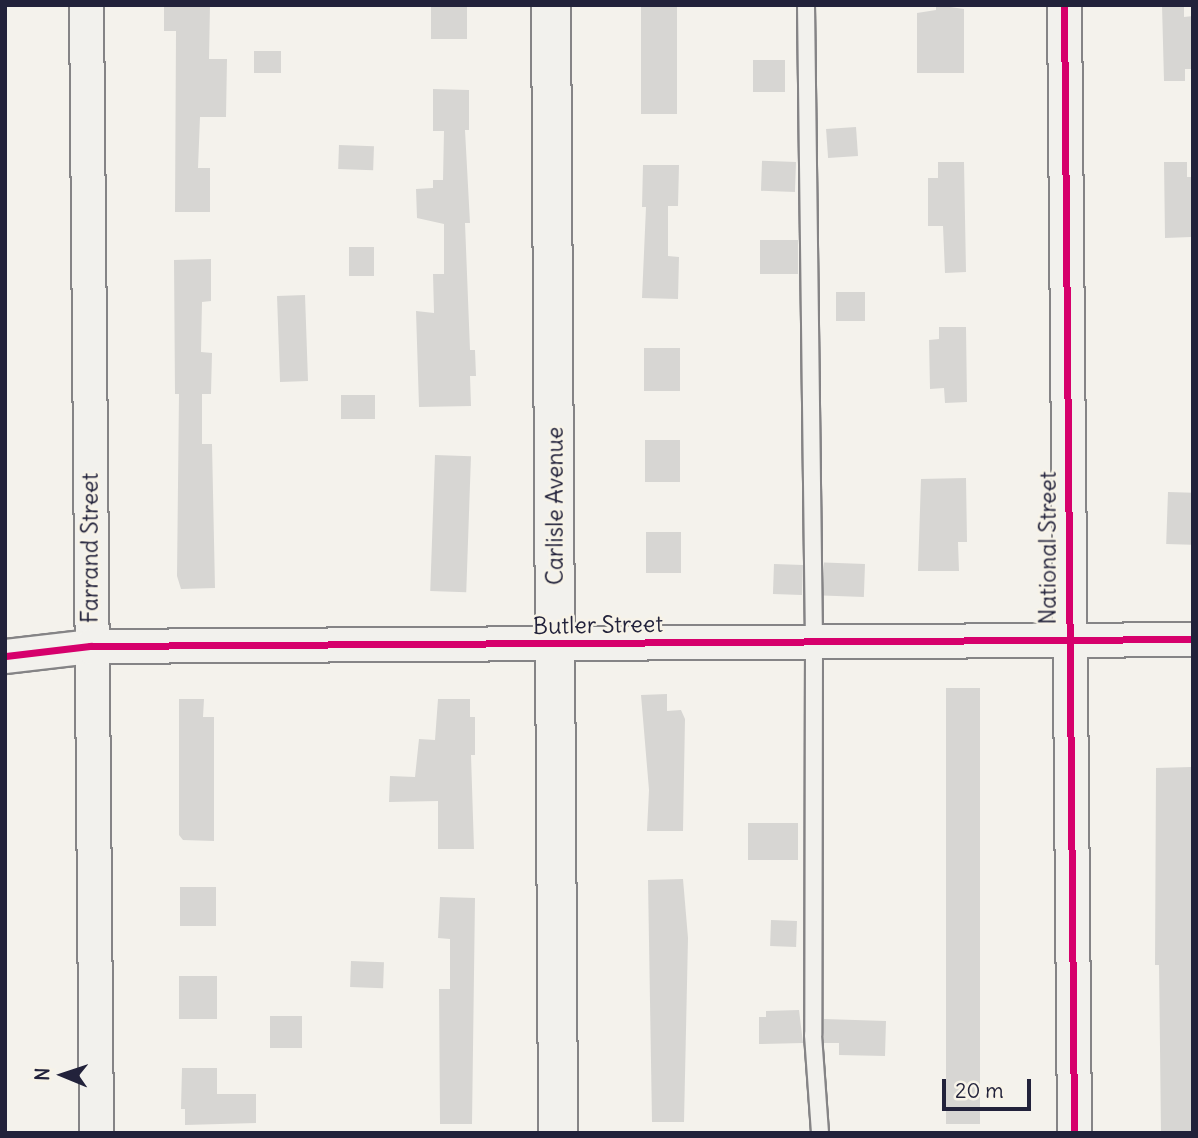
<!DOCTYPE html>
<style>
body{margin:0}
#map{position:relative;width:1198px;height:1138px;overflow:hidden;background:#f4f2ec;font-family:Delius,sans-serif}
div>[style]{position:absolute}
[style*='--x']{left:calc(var(--x)*1px);top:calc(var(--y)*1px);width:calc(var(--w)*1px);rotate:calc(var(--a)*1deg)}
.building>*{inset:0;background:#d7d6d3;transform-origin:0 0}
.roads{filter:drop-shadow(2px 0 #858486) drop-shadow(-2px 0 #858486) drop-shadow(0 2px #858486) drop-shadow(0 -2px #858486)}
.service>*{height:16px;margin:-8px;padding:0 8px;transform-origin:8px;border-radius:8px;background:#f2f1ed}
.minor>*{height:33px;margin:-16.5px;padding:0 16.5px;transform-origin:16.5px;border-radius:16.5px;background:#f2f1ed}
.tertiary>*{height:38px;margin:-19px;padding:0 19px;transform-origin:19px;border-radius:19px;background:#f2f1ed}
.cycleway>*{height:7px;margin:-3.5px;padding:0 3.5px;transform-origin:3.5px;border-radius:3.5px;background:#d6006c}
span{translate:-50% -50%;white-space:nowrap;text-align:center;line-height:1.15;-webkit-text-stroke:5px #f7f3e8;paint-order:stroke}
.street-label{font-size:23px;color:#22223b}
.frame{position:absolute;inset:0;border:7px solid #22223b;pointer-events:none}
.north{position:absolute;left:28px;top:1040px;width:70px;height:70px;-webkit-text-stroke:5px #f7f3e8;paint-order:stroke;rotate:272deg;font-size:19px;font-weight:700;line-height:28px;text-align:center;color:#22223b}
.north::after{content:'';display:block;margin:auto;width:24px;height:32px;background:#22223b;clip-path:polygon(50% 0,100% 100%,50% 72%,0 100%)}
.scale{position:absolute;left:942px;top:1079px;width:89px;height:32px;box-sizing:border-box;border:4px solid #22223b;border-top:0;padding-left:9px;font-size:21px;line-height:24px;white-space:nowrap;color:#22223b;-webkit-text-stroke:5px #f7f3e8;paint-order:stroke}
</style>
<div id="map">
<div class="building">
<div style="clip-path:polygon(164px 5px,210px 5px,209px 59px,227px 59px,226px 117px,200px 117px,198px 168px,210px 168px,210px 212px,175px 212px,176px 31px,164px 31px)"></div>
<div style="left:431px;top:5px;width:36px;height:34px"></div>
<div style="left:641px;top:5px;width:36px;height:109px"></div>
<div style="clip-path:polygon(936px 5px,964px 9px,964px 73px,917px 73px,917px 13px,936px 10px)"></div>
<div style="clip-path:polygon(1162px 5px,1184px 5px,1184px 17px,1193px 16px,1193px 69px,1185px 69px,1185px 81px,1164px 81px)"></div>
<div style="left:254px;top:51px;width:27px;height:22px"></div>
<div style="left:753px;top:60px;width:32px;height:32px"></div>
<div style="clip-path:polygon(433px 89px,469px 90px,469px 130px,465px 130px,470px 223px,465px 223px,470px 350px,475px 350px,476px 376px,470px 376px,471px 406px,419px 407px,416px 311px,434px 313px,433px 274px,444px 274px,444px 224px,417px 218px,416px 189px,433px 188px,433px 180px,443px 180px,444px 131px,433px 131px)"></div>
<div style="left:856px;top:127px;width:29px;height:30px;rotate:86deg"></div>
<div style="left:339px;top:145px;width:35px;height:24px;rotate:2deg"></div>
<div style="left:796px;top:162px;width:30px;height:34px;rotate:92deg"></div>
<div style="clip-path:polygon(938px 162px,964px 162px,966px 272px,945px 273px,943px 226px,928px 226px,928px 178px,938px 178px)"></div>
<div style="clip-path:polygon(1164px 162px,1187px 162px,1187px 177px,1193px 177px,1191px 237px,1165px 238px)"></div>
<div style="clip-path:polygon(643px 165px,679px 165px,678px 206px,668px 206px,668px 256px,679px 257px,678px 299px,642px 298px,646px 207px,642px 207px)"></div>
<div style="left:760px;top:240px;width:38px;height:34px"></div>
<div style="left:349px;top:247px;width:25px;height:29px"></div>
<div style="clip-path:polygon(211px 259px,211px 301px,202px 302px,201px 352px,212px 353px,211px 394px,202px 394px,202px 444px,212px 444px,215px 588px,181px 589px,177px 576px,179px 394px,175px 394px,174px 260px)"></div>
<div style="left:836px;top:292px;width:29px;height:29px"></div>
<div style="left:305px;top:295px;width:86px;height:28px;rotate:88deg"></div>
<div style="clip-path:polygon(939px 327px,966px 327px,967px 402px,945px 403px,944px 388px,930px 389px,929px 340px,939px 339px)"></div>
<div style="left:644px;top:348px;width:36px;height:43px"></div>
<div style="left:375px;top:395px;width:24px;height:34px;rotate:90deg"></div>
<div style="left:645px;top:440px;width:35px;height:42px"></div>
<div style="left:435px;top:455px;width:36px;height:136px;rotate:2deg"></div>
<div style="clip-path:polygon(966px 478px,967px 542px,958px 542px,959px 571px,918px 571px,921px 479px)"></div>
<div style="left:1168px;top:492px;width:25px;height:52px;rotate:2deg"></div>
<div style="left:646px;top:532px;width:35px;height:41px"></div>
<div style="left:774px;top:564px;width:29px;height:30px;rotate:2deg"></div>
<div style="left:865px;top:564px;width:33px;height:41px;rotate:92deg"></div>
<div style="left:980px;top:688px;width:436px;height:34px;rotate:90deg"></div>
<div style="clip-path:polygon(667px 694px,667px 711px,681px 710px,685px 719px,683px 831px,647px 831px,649px 790px,641px 695px)"></div>
<div style="clip-path:polygon(179px 699px,204px 699px,203px 717px,214px 717px,214px 841px,183px 840px,179px 835px)"></div>
<div style="clip-path:polygon(438px 699px,470px 699px,470px 717px,475px 717px,475px 755px,471px 755px,474px 849px,438px 849px,438px 801px,389px 802px,390px 776px,415px 777px,419px 739px,435px 740px)"></div>
<div style="clip-path:polygon(1191px 767px,1193px 1133px,1161px 1133px,1159px 965px,1155px 965px,1156px 768px)"></div>
<div style="left:748px;top:823px;width:50px;height:37px"></div>
<div style="clip-path:polygon(683px 879px,688px 938px,684px 1122px,652px 1122px,648px 880px)"></div>
<div style="left:180px;top:887px;width:36px;height:39px"></div>
<div style="clip-path:polygon(440px 897px,475px 898px,472px 1124px,440px 1124px,439px 989px,450px 989px,450px 939px,438px 938px)"></div>
<div style="left:797px;top:921px;width:26px;height:26px;rotate:92deg"></div>
<div style="left:351px;top:961px;width:33px;height:26px;rotate:2deg"></div>
<div style="left:217px;top:976px;width:43px;height:38px;rotate:90deg"></div>
<div style="clip-path:polygon(799px 1010px,803px 1043px,759px 1044px,759px 1017px,766px 1017px,766px 1011px)"></div>
<div style="left:270px;top:1016px;width:32px;height:32px"></div>
<div style="clip-path:polygon(824px 1019px,886px 1021px,885px 1056px,839px 1055px,839px 1043px,824px 1043px)"></div>
<div style="clip-path:polygon(182px 1068px,217px 1068px,217px 1094px,256px 1094px,256px 1123px,185px 1125px,185px 1109px,181px 1109px)"></div>
</div>
<div class="roads">
<div class="service">
<div style="--x:806;--y:5;--w:637;--a:89.28"></div>
<div style="--x:814;--y:642;--w:393;--a:90.1"></div>
<div style="--x:813;--y:1035;--w:98;--a:85.9"></div>
</div>
<div class="minor">
<div style="--x:86;--y:5;--w:1128;--a:89.49"></div>
<div style="--x:1064;--y:5;--w:1128;--a:89.49"></div>
<div style="--x:5;--y:656;--w:86;--a:-6.7"></div>
<div style="--x:90;--y:646;--w:1103;--a:-0.36"></div>
</div>
<div class="tertiary">
<div style="--x:551;--y:5;--w:1128;--a:89.64"></div>
</div>
</div>
<div class="cycleway">
<div style="--x:1064;--y:5;--w:1128;--a:89.49"></div>
<div style="--x:5;--y:656;--w:86;--a:-6.7"></div>
<div style="--x:90;--y:646;--w:1103;--a:-0.36"></div>
</div>
<div class="street-label">
<span style="left:555px;top:506px;rotate:-90deg">Carlisle Avenue</span>
<span style="left:90px;top:548px;rotate:-90deg">Farrand Street</span>
<span style="left:1048px;top:548px;rotate:-90deg">National Street</span>
<span style="left:598px;top:625px;rotate:-1deg">Butler Street</span>
</div>
<div class="frame"></div>
<div class="north">N</div>
<div class="scale">20 m</div>
</div>
